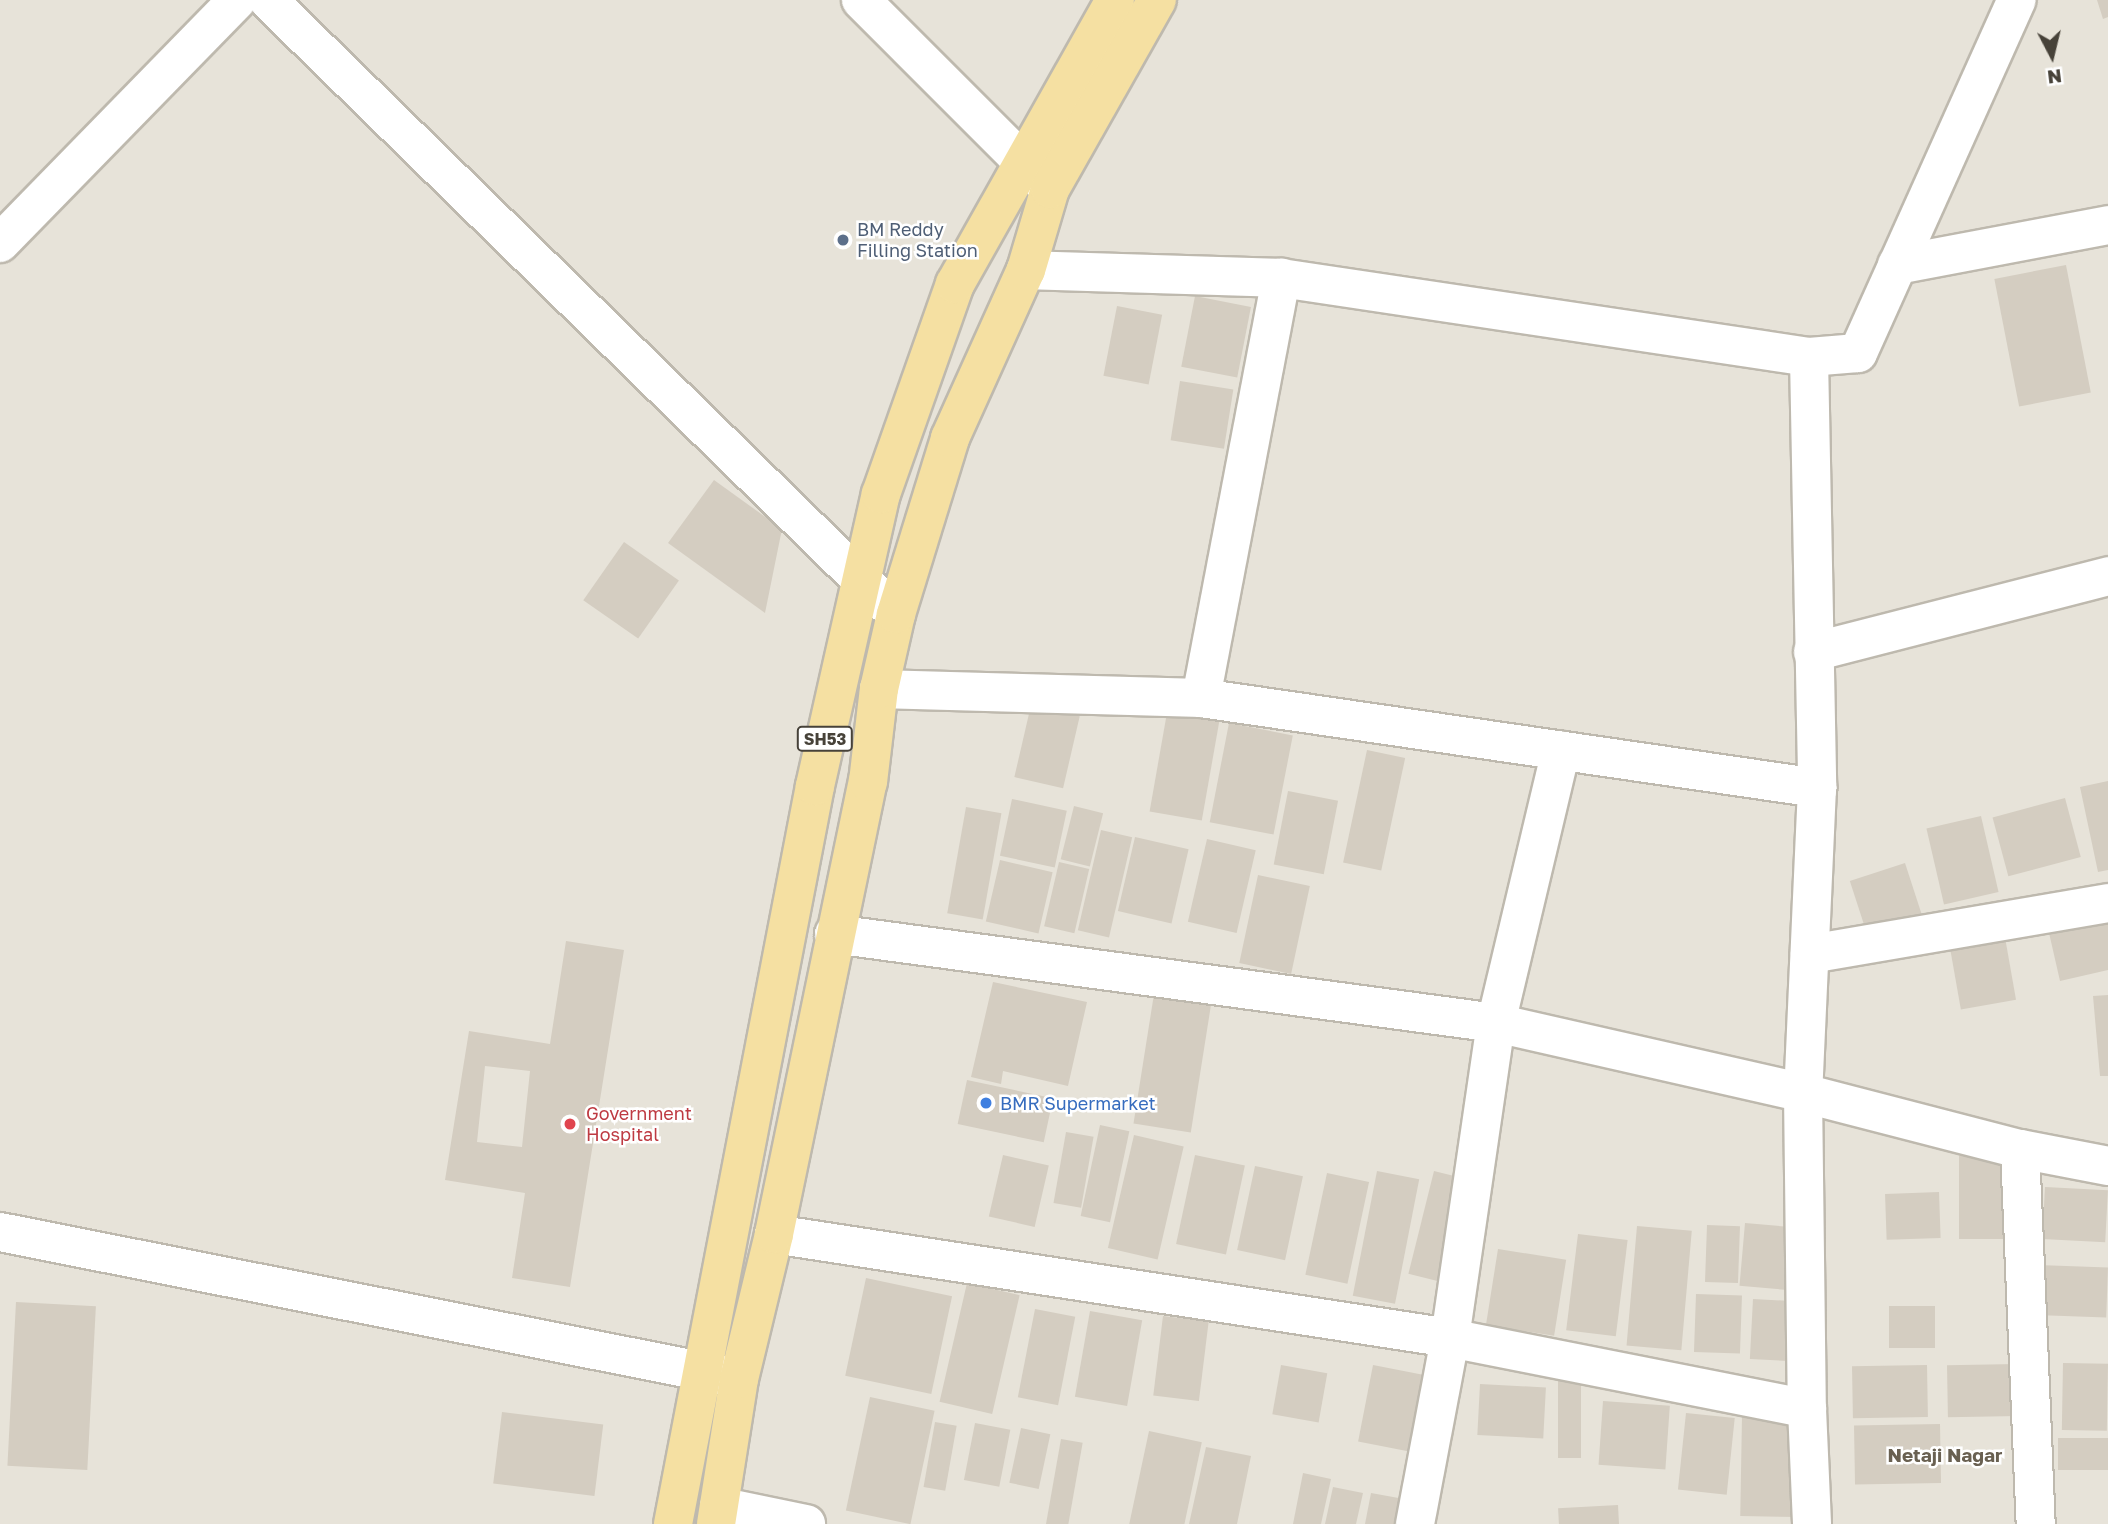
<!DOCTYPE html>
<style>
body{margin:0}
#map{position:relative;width:2108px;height:1524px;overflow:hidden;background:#f4f1ea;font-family:"Golos Text",sans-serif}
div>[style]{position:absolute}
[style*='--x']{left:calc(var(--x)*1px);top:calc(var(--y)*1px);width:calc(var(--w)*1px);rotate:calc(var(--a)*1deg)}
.residential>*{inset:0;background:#e7e3d9;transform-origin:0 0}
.building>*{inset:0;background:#d4cdc1;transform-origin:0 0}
.roads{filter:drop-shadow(2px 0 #beb9ae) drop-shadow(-2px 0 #beb9ae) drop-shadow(0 2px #beb9ae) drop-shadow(0 -2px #beb9ae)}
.street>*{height:38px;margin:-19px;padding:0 19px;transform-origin:19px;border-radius:19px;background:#fff}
.primary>*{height:38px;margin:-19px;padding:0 19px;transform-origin:19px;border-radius:19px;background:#f5e0a2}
.dots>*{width:19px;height:19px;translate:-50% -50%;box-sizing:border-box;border:4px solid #fff;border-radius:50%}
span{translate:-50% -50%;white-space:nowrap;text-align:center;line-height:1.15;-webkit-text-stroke:5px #fff;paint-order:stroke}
.shield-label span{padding:2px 5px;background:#fff;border:2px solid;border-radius:5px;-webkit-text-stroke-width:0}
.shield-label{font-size:16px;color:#474239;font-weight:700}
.service-label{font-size:18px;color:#4e5e75}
.left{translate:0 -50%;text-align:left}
.shop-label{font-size:18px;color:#366cbe}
.health-label{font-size:18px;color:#be3a42}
.neighbourhood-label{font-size:19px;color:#696051;font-weight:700}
.north{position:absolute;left:2017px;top:21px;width:70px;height:70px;-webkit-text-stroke:5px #fff;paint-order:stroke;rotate:173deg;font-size:19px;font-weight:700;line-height:28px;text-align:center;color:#474239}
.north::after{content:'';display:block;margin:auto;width:24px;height:32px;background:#474239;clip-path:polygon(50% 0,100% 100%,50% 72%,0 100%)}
</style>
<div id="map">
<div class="residential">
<div style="left:0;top:0;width:2108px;height:1524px"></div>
</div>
<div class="building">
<div style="clip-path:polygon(2097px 0,2108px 0,2108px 17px,2103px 19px)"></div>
<div style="left:2066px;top:265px;width:130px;height:73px;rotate:79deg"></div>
<div style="left:1195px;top:296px;width:57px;height:72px;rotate:11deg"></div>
<div style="left:1117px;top:306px;width:46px;height:71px;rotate:11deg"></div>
<div style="left:1180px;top:381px;width:54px;height:60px;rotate:9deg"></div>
<div style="clip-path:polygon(714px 480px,782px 529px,765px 613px,668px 543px)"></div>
<div style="left:624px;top:542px;width:67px;height:71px;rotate:35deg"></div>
<div style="left:1031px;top:705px;width:50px;height:74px;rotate:13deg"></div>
<div style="left:1168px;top:707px;width:53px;height:106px;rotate:10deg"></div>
<div style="left:1229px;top:723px;width:65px;height:101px;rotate:11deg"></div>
<div style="left:1367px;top:750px;width:39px;height:115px;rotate:12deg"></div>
<div style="clip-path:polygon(2108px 781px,2108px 870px,2098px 872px,2080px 787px)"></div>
<div style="left:1288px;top:791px;width:51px;height:75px;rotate:11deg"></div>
<div style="left:2065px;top:798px;width:61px;height:75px;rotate:75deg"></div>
<div style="left:1012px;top:799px;width:56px;height:58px;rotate:12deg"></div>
<div style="left:1074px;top:806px;width:30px;height:55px;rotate:14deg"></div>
<div style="left:966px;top:807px;width:36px;height:108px;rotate:10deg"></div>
<div style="left:1981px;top:816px;width:78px;height:56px;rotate:77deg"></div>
<div style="left:1101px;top:830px;width:32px;height:103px;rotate:13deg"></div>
<div style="left:1135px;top:837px;width:55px;height:76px;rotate:13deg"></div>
<div style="left:1207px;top:839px;width:50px;height:85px;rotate:13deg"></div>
<div style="left:1000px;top:860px;width:54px;height:63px;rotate:13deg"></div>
<div style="left:1059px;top:862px;width:31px;height:66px;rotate:13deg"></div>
<div style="left:1905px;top:863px;width:60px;height:58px;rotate:72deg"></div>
<div style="left:1258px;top:875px;width:53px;height:90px;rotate:12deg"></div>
<div style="clip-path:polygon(2108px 911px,2108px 970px,2060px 981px,2047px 924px)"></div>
<div style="left:2003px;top:926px;width:75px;height:56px;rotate:80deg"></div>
<div style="clip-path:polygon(evenodd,566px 941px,624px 950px,570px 1287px,512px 1278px,525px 1193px,445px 1180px,469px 1031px,550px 1044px,566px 941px,485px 1066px,530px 1071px,522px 1147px,477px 1142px,485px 1066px)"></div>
<div style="clip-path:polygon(993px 982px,1087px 1002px,1068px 1086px,1003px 1071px,1001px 1084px,971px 1077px)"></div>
<div style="left:1154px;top:994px;width:58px;height:131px;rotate:9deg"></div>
<div style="clip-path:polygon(2108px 995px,2108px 1076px,2100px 1076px,2093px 996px)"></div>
<div style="left:967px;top:1080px;width:88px;height:45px;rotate:12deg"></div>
<div style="left:1100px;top:1125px;width:30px;height:93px;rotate:12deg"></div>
<div style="left:1066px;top:1132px;width:28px;height:72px;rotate:10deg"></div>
<div style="left:1134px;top:1135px;width:51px;height:116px;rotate:13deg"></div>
<div style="left:1003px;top:1155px;width:47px;height:63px;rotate:13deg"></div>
<div style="left:1195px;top:1155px;width:51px;height:91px;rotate:12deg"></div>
<div style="left:1959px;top:1156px;width:59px;height:83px"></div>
<div style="left:1255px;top:1166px;width:49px;height:86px;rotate:12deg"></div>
<div style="left:1377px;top:1171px;width:43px;height:127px;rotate:11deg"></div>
<div style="left:1434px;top:1171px;width:30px;height:106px;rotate:14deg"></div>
<div style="left:1327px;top:1173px;width:43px;height:104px;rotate:12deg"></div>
<div style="left:2045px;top:1187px;width:63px;height:52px;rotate:3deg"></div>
<div style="left:1939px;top:1192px;width:46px;height:54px;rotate:88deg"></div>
<div style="left:1745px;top:1223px;width:49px;height:63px;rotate:5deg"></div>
<div style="left:1707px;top:1225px;width:33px;height:57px;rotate:2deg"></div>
<div style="left:1637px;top:1226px;width:55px;height:120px;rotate:5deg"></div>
<div style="left:1578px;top:1234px;width:50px;height:97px;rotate:7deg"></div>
<div style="left:1498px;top:1249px;width:69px;height:77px;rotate:9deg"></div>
<div style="left:2038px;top:1265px;width:70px;height:50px;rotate:2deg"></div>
<div style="left:866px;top:1278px;width:88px;height:100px;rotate:12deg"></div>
<div style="left:967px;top:1283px;width:54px;height:122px;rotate:13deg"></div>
<div style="left:1696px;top:1294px;width:46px;height:58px;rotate:2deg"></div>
<div style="left:1753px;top:1299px;width:44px;height:60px;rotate:3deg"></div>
<div style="left:16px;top:1302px;width:80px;height:164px;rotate:3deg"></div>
<div style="left:1889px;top:1306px;width:46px;height:42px"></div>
<div style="left:1035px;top:1309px;width:41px;height:90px;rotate:11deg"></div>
<div style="left:1090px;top:1311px;width:53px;height:87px;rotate:10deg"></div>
<div style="left:1163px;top:1316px;width:46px;height:80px;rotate:7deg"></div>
<div style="left:2063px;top:1363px;width:45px;height:67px;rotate:1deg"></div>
<div style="left:2017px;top:1364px;width:52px;height:70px;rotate:89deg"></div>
<div style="left:1281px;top:1365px;width:47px;height:50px;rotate:10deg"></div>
<div style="left:1373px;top:1365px;width:56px;height:78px;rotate:11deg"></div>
<div style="left:1927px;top:1365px;width:52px;height:75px;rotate:89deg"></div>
<div style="left:1558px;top:1379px;width:23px;height:79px"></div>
<div style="left:1480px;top:1384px;width:66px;height:51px;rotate:3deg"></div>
<div style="left:870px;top:1397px;width:66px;height:116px;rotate:12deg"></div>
<div style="left:1603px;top:1401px;width:67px;height:64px;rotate:4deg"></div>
<div style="left:502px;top:1412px;width:102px;height:72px;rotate:7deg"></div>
<div style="left:1686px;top:1413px;width:49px;height:77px;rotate:6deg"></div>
<div style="left:1742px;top:1416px;width:61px;height:100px;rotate:1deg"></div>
<div style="left:935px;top:1422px;width:22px;height:66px;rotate:10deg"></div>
<div style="left:975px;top:1423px;width:36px;height:58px;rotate:11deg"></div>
<div style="left:1940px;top:1424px;width:59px;height:86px;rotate:89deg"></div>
<div style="left:1021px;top:1428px;width:30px;height:56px;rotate:12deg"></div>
<div style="left:1149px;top:1431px;width:54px;height:95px;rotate:12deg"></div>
<div style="left:2108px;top:1438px;width:32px;height:50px;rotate:90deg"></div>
<div style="left:1061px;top:1439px;width:22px;height:87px;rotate:10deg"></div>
<div style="clip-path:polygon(1206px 1447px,1251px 1456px,1237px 1524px,1189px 1524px)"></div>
<div style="clip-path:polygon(1303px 1473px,1331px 1479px,1321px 1524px,1293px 1524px)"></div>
<div style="clip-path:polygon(1333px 1487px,1363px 1493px,1356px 1524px,1325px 1524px)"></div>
<div style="clip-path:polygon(1371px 1493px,1404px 1499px,1400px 1524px,1365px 1524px)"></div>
<div style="left:1618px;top:1505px;width:19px;height:60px;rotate:87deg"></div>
</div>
<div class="roads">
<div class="street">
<div style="--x:268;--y:0;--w:878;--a:44.35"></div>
<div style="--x:861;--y:0;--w:262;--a:45"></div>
<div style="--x:0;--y:243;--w:339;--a:-45.7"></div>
<div style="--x:1897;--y:265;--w:215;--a:-10.7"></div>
<div style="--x:1026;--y:270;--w:255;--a:1.8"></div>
<div style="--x:1281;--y:278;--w:534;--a:8.51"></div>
<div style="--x:1809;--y:357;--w:49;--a:-4.7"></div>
<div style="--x:1858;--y:353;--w:387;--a:-65.8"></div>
<div style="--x:1809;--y:357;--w:431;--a:88.9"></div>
<div style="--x:1817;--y:788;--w:305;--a:92.6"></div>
<div style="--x:1803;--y:1093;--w:316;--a:89.3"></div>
<div style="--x:1807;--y:1409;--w:115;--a:87.5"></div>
<div style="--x:1813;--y:652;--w:305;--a:-14.4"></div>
<div style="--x:879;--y:689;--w:322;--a:1.6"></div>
<div style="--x:1201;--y:698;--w:623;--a:8.31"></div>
<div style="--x:1201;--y:698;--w:428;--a:-79.2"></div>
<div style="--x:834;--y:934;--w:668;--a:7.66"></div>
<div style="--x:1496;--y:1023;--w:315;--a:12.8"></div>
<div style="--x:1803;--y:1093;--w:224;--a:14.5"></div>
<div style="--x:2020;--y:1149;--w:90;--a:10.9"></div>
<div style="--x:1810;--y:954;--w:302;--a:-9.7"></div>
<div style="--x:2020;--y:1149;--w:375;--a:87.6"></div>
<div style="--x:0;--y:1232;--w:750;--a:11.22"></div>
<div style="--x:774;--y:1234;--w:684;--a:8.75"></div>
<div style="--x:1450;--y:1338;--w:364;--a:11.2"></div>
<div style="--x:719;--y:1506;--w:89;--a:11.7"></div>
<div style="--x:1415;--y:1524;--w:189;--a:-79.3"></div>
<div style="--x:1450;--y:1338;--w:318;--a:-81.7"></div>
<div style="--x:1496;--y:1023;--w:280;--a:-76.6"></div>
</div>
<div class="primary">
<div style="--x:673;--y:1524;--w:752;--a:-79.11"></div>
<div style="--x:815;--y:786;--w:299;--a:-77.3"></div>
<div style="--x:881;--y:494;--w:223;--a:-70.6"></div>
<div style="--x:955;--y:284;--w:326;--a:-60.6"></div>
<div style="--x:716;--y:1524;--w:147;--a:-81"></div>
<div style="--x:739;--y:1379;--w:149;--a:-76.4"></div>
<div style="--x:774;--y:1234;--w:462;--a:-78.3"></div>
<div style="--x:868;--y:782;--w:94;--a:-83.3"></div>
<div style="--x:879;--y:689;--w:77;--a:-77.2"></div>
<div style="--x:896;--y:614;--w:184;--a:-72.9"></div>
<div style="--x:950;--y:438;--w:184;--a:-65.7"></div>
<div style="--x:1026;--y:270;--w:84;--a:-73.5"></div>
<div style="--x:1050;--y:189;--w:217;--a:-60.5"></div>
</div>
</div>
<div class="dots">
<div style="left:843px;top:240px;background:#5c6f8a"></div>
<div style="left:986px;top:1103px;background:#3f7fe0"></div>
<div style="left:570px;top:1124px;background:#e0444e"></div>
</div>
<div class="shield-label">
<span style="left:825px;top:739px">SH53</span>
</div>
<div class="service-label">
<span class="left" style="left:857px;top:240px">BM Reddy<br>Filling Station</span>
</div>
<div class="shop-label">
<span class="left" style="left:1000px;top:1103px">BMR Supermarket</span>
</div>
<div class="health-label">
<span class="left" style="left:586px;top:1124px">Government<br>Hospital</span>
</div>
<div class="neighbourhood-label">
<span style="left:1945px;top:1455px">Netaji Nagar</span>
</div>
<div class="north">N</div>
</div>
